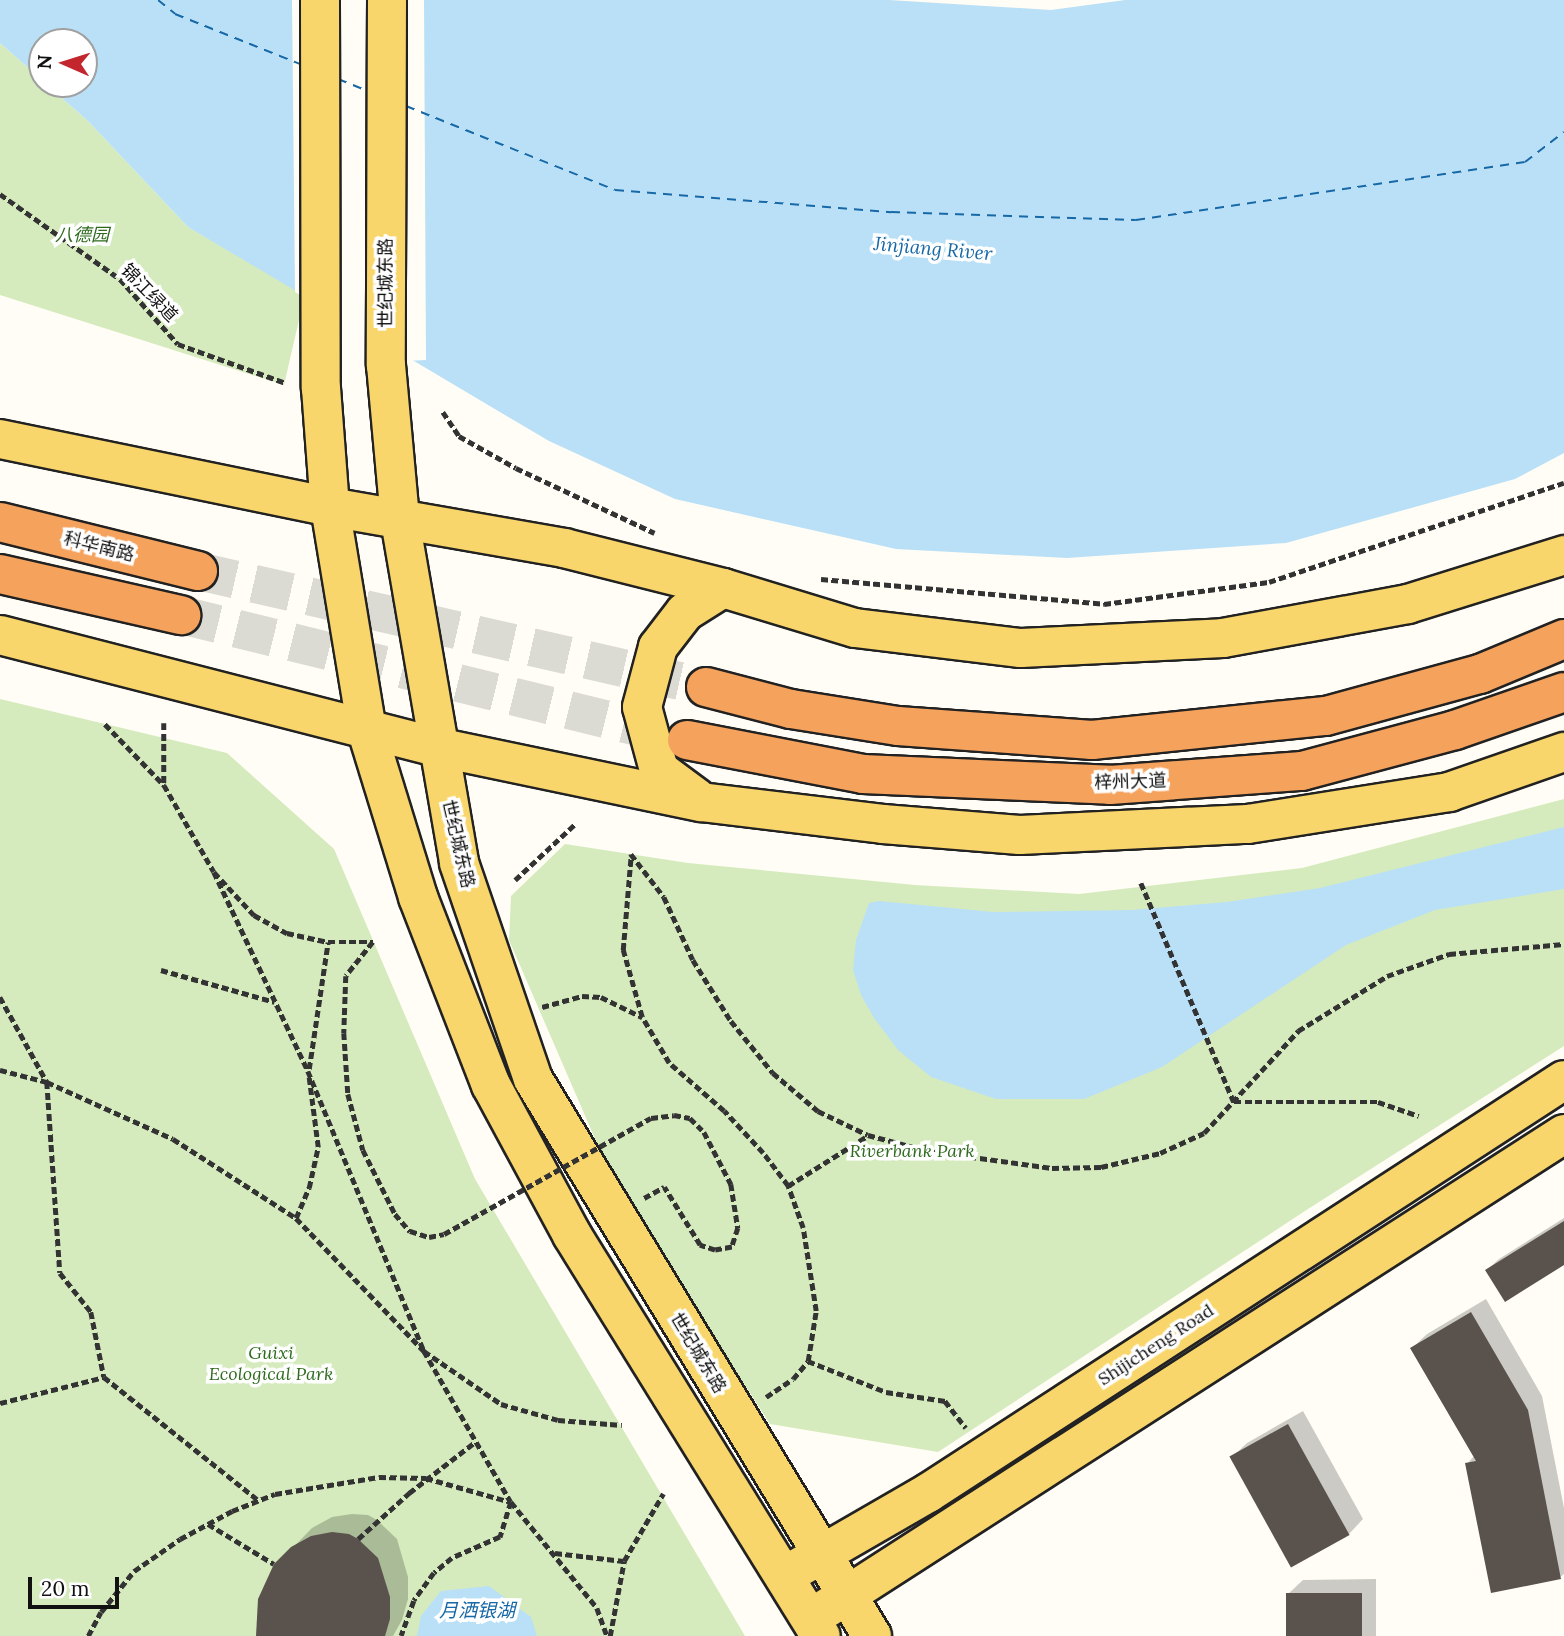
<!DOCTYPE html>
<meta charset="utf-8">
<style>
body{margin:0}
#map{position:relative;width:1564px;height:1636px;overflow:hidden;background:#fffdf5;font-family:Lora,"Noto Sans SC",serif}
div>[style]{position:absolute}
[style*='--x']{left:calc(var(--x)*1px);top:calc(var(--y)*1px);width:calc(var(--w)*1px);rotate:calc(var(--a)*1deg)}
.green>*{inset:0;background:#d5ebbd}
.water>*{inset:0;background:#b9e0f7}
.pier>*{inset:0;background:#fffdf5}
.shadow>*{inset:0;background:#0003}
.ferry>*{height:2px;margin-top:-1px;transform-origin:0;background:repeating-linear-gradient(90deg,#1768a6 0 9px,transparent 0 16px)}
.building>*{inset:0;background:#5a524d;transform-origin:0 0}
.highway-tunnel>*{height:38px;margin-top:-19px;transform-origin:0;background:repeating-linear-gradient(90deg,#dbdad3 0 38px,transparent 0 57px)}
.path>*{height:4.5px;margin-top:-2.25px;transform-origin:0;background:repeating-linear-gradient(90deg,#333 0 7px,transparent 0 10.5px)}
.roads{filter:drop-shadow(2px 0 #222) drop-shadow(-2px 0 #222) drop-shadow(0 2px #222) drop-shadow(0 -2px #222)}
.major>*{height:38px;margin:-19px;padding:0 19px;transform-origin:19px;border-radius:19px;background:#f9d66b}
.highway>*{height:38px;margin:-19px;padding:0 19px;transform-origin:19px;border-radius:19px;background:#f5a25d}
.path-bridge>*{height:4.5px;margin-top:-2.25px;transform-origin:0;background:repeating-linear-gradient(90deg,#333 0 7px,transparent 0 10.5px)}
span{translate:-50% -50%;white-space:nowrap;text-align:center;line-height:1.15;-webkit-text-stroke:7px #fff;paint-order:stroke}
.park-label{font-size:18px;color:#2f6b1f;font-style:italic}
.street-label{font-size:18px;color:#111}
.water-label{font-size:19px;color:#1768a6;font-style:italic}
.north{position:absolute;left:28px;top:28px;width:70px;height:70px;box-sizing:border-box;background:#fff;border:2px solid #a0a0a0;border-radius:50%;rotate:273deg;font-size:19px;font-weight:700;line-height:28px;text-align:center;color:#111}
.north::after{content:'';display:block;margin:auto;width:24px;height:32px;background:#c4262e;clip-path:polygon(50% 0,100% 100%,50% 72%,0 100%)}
.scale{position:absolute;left:28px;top:1577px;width:91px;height:32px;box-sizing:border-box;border:4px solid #111;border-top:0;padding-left:9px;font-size:21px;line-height:24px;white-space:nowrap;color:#111;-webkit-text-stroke:5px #fff;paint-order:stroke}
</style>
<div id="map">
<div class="green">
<div style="clip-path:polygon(0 43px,42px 80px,42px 84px,46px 84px,88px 121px,188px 227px,305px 294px,284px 385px,0 295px)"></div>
<div style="clip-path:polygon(0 699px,227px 753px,334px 849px,475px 1179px,745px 1636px,0 1636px)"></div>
<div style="clip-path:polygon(1564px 799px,1564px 1046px,1308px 1209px,938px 1452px,770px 1424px,612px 1178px,509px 940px,511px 896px,565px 844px,688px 863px,915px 885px,1079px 894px,1302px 868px)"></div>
</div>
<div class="water">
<div style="clip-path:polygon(0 0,889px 0,1051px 10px,1125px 0,1564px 0,1564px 453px,1515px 479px,1286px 543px,1067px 558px,896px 549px,675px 499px,549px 441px,188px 227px,88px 121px,46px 84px,84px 84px,84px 42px,42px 42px,42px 80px,0 43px)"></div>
<div style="clip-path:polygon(1564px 827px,1564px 889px,1435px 910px,1346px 945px,1162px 1067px,1084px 1099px,996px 1099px,931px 1077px,898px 1050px,874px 1018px,861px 995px,853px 970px,856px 940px,869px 903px,879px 901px,993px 912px,1132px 910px,1227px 902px,1320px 888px)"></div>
<div style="clip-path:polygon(489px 1586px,531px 1617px,537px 1636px,417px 1636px,421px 1616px,441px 1591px)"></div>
</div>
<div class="pier">
<div style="clip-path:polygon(292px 0,424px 0,426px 360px,406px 361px,295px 292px)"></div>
</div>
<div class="shadow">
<div style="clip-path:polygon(1564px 1218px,1564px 1262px,1487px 1270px,1499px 1259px)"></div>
<div style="clip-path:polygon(1486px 1299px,1542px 1396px,1564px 1508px,1564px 1574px,1560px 1577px,1467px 1464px,1475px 1455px,1412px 1348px,1427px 1334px)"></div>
<div style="clip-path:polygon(1303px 1411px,1363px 1519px,1349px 1534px,1232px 1457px,1247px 1443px)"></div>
<div style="clip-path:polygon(352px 1514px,368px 1515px,377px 1520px,397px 1539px,408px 1577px,408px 1599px,402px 1620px,393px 1636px,258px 1636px,276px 1565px,312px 1528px,332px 1517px)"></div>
<div style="clip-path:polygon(1376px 1579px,1376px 1636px,1289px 1636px,1288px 1594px,1303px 1580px)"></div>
</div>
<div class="ferry">
<div style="--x:158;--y:0;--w:22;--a:39"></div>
<div style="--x:175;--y:14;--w:135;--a:21.8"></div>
<div style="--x:338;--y:79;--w:32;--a:22"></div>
<div style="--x:406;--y:106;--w:225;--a:21.9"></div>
<div style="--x:615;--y:190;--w:277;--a:4.6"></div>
<div style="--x:891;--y:212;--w:245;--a:1.9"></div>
<div style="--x:1136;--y:220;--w:393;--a:-8.5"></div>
<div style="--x:1525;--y:162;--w:49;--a:-37.6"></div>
</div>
<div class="building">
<div style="clip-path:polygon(1564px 1221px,1564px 1265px,1505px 1302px,1485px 1270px)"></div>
<div style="clip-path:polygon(1471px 1312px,1528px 1410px,1561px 1579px,1491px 1593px,1465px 1463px,1476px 1461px,1410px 1348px)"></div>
<div style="left:1288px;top:1424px;width:127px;height:67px;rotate:61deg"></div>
<div style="clip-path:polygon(332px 1532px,349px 1534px,358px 1539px,378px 1558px,390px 1597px,390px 1619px,385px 1636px,256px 1636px,258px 1599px,274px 1564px,291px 1547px,311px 1536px)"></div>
<div style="left:1362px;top:1593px;width:43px;height:76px;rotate:90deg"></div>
</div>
<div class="highway-tunnel">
<div style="--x:198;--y:571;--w:521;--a:12.86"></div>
<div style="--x:181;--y:615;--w:512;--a:13.79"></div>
</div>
<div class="path">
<div style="--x:0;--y:194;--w:147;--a:35.3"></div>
<div style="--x:120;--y:279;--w:87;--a:48.3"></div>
<div style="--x:178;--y:344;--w:115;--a:19.9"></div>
<div style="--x:443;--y:412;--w:29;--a:56"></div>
<div style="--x:459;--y:436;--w:65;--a:29.3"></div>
<div style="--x:516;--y:468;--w:153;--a:25.1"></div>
<div style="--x:821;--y:579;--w:284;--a:5"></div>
<div style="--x:1104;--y:604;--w:166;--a:-7.6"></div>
<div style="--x:1269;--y:582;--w:311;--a:-18.6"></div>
<div style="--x:164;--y:723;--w:62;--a:90"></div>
<div style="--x:105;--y:724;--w:85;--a:46"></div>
<div style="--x:164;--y:785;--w:100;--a:60.1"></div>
<div style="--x:214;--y:872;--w:59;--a:47.1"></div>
<div style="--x:254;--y:915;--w:38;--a:29"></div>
<div style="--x:287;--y:933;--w:42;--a:12.4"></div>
<div style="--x:328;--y:942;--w:45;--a:0"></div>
<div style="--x:373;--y:942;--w:43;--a:128.5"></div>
<div style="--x:346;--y:976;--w:57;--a:92"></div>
<div style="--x:214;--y:872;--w:220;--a:64.7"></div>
<div style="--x:308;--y:1071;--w:303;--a:67.5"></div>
<div style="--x:424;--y:1351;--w:174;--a:60.1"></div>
<div style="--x:511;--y:1502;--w:136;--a:50.9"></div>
<div style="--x:597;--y:1608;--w:30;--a:70"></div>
<div style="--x:515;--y:880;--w:82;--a:-43"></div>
<div style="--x:1141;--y:883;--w:238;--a:67"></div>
<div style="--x:1234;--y:1102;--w:144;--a:0"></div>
<div style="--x:1378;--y:1102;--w:43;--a:18.9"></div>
<div style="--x:161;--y:970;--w:118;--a:15.7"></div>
<div style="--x:0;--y:997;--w:97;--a:61.1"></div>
<div style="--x:47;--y:1082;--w:191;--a:86.1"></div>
<div style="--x:60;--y:1273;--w:50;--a:51.5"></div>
<div style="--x:91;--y:1312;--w:66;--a:78.7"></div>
<div style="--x:542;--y:1007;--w:41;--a:-15.4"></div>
<div style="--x:582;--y:996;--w:19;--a:3"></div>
<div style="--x:601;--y:997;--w:46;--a:26"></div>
<div style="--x:309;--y:1069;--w:128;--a:-81.5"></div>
<div style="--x:0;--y:1070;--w:49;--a:14.3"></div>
<div style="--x:47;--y:1082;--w:138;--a:24.3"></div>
<div style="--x:173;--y:1139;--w:146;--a:32.7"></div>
<div style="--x:296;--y:1218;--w:185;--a:46.1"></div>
<div style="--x:424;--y:1351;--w:93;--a:34.5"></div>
<div style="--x:501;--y:1404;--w:59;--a:15.7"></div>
<div style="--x:558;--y:1420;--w:64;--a:4.5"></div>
<div style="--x:788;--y:1186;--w:93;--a:-32.3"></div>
<div style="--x:644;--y:1198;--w:23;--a:-29"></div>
<div style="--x:296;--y:1218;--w:33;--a:-67"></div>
<div style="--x:309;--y:1188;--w:42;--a:-77.6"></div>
<div style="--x:318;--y:1147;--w:70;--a:-97.4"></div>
<div style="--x:808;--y:1361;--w:84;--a:21.7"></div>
<div style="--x:886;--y:1392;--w:60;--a:8.7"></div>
<div style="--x:945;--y:1401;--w:34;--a:52"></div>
<div style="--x:766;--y:1397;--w:32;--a:-34"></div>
<div style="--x:793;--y:1379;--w:23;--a:-50"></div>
<div style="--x:808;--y:1361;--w:51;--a:-80.9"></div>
<div style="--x:816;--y:1311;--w:84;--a:-98.9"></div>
<div style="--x:803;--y:1228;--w:45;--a:-109.7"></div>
<div style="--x:788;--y:1186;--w:41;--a:-127.1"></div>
<div style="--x:763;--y:1153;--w:57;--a:-132.9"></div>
<div style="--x:724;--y:1111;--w:73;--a:-138.9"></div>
<div style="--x:669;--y:1063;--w:53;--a:-120.4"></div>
<div style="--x:642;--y:1017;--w:70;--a:-105.8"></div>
<div style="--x:623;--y:950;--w:96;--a:-85.2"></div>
<div style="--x:631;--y:854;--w:54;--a:52.5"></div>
<div style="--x:664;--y:897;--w:69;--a:65.3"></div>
<div style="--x:693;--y:960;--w:72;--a:58.1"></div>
<div style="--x:731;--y:1021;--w:67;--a:51.1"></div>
<div style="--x:773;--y:1073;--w:59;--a:40.2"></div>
<div style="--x:818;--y:1111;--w:55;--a:25.6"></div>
<div style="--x:868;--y:1135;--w:62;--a:14.9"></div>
<div style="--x:928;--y:1151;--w:125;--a:7.8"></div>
<div style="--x:1052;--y:1168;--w:49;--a:-1.2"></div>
<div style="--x:1101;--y:1167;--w:61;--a:-13.3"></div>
<div style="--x:1160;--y:1153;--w:48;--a:-24.4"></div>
<div style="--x:1204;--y:1133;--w:139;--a:-47.3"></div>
<div style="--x:1298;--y:1031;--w:105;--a:-31.7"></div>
<div style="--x:1387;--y:976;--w:66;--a:-19.5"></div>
<div style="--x:1449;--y:954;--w:115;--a:-5"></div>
<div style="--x:0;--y:1403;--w:107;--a:-14"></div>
<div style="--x:104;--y:1377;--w:197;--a:38.6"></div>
<div style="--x:208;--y:1524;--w:77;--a:31.2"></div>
<div style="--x:358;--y:1539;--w:69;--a:-42"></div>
<div style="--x:409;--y:1493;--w:83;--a:-37.7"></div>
<div style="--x:555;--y:1553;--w:69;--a:6.6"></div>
<div style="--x:88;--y:1636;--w:27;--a:-62"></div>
<div style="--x:101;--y:1612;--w:53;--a:-51.2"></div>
<div style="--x:134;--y:1571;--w:56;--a:-34.8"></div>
<div style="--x:180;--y:1539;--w:59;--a:-28.3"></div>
<div style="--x:232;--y:1511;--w:46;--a:-21.6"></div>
<div style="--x:275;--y:1494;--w:105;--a:-9.3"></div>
<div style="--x:379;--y:1477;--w:47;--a:1.2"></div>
<div style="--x:426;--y:1478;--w:88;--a:15.8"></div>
<div style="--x:511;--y:1502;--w:37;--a:107"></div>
<div style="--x:500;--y:1537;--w:52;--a:156.4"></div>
<div style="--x:452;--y:1558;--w:23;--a:140"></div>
<div style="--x:434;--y:1573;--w:34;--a:126"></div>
<div style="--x:414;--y:1601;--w:37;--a:110"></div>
<div style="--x:610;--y:1636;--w:76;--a:-79.4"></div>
<div style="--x:624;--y:1561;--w:78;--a:-59.8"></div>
</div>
<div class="roads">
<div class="major">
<div style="--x:320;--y:0;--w:388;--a:89.9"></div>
<div style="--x:321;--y:388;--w:119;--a:85.7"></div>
<div style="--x:330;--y:507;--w:227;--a:80.6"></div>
<div style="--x:367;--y:731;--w:174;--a:72.9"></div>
<div style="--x:418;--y:897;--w:202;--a:68.8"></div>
<div style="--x:491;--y:1085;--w:170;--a:61.6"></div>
<div style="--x:572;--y:1235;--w:472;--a:58.2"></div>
<div style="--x:387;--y:0;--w:365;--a:90.2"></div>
<div style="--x:386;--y:365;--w:156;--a:84.8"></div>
<div style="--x:400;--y:520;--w:348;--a:80.2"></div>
<div style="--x:459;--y:863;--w:228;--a:71.1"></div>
<div style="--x:533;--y:1079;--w:652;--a:58.67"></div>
<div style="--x:0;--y:439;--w:337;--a:11.6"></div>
<div style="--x:330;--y:507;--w:238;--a:9.9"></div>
<div style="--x:564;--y:548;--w:164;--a:14.1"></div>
<div style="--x:723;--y:588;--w:138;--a:16.9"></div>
<div style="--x:855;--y:628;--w:167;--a:6.9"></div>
<div style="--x:1021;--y:648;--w:202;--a:-2.8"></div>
<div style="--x:1223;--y:638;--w:188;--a:-10.4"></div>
<div style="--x:1408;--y:604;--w:164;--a:-17.4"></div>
<div style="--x:0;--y:635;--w:451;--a:14.4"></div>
<div style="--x:437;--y:747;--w:270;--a:11.8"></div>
<div style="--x:701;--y:802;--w:183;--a:6.9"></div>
<div style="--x:883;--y:824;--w:137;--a:4.6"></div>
<div style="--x:1020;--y:835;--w:228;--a:-2.8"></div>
<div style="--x:1248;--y:824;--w:204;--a:-9"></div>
<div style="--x:1449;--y:792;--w:122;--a:-19.2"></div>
<div style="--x:697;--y:798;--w:47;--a:-143.6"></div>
<div style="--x:659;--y:770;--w:65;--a:-105.1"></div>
<div style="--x:642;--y:707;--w:62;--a:-75.1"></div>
<div style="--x:658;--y:647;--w:44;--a:-52.4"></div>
<div style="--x:685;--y:612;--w:45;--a:-32.3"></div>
<div style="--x:798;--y:1568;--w:150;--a:-30"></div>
<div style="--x:928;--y:1493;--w:758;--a:-33"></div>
<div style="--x:827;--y:1608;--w:876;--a:-32.75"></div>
</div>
<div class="highway">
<div style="--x:0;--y:522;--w:204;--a:13.9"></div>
<div style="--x:0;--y:574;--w:186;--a:12.8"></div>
<div style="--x:706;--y:687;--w:88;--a:14.5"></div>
<div style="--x:791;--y:709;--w:108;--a:9"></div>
<div style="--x:898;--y:726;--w:195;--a:4.1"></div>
<div style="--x:1092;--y:740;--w:235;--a:-5.9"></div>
<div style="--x:1326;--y:716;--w:160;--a:-15.3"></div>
<div style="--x:1480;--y:674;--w:91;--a:-22.6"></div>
<div style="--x:687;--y:740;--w:179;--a:10.9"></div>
<div style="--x:863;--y:774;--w:247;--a:2.5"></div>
<div style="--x:1110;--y:785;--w:193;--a:-4.2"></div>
<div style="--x:1302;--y:771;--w:158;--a:-15"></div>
<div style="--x:1455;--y:730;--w:115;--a:-19.2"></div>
</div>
</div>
<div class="path-bridge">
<div style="--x:344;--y:1033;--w:61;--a:86.2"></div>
<div style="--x:348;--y:1094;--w:58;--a:75"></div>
<div style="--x:363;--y:1150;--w:72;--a:63.4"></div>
<div style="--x:395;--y:1214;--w:23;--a:49"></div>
<div style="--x:410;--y:1231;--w:20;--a:18"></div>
<div style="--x:429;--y:1237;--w:15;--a:-11"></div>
<div style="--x:444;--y:1234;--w:237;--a:-29.3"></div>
<div style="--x:651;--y:1118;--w:23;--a:-7"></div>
<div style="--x:674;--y:1115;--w:16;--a:11"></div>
<div style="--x:690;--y:1118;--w:20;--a:45"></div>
<div style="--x:704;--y:1132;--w:59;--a:62.6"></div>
<div style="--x:731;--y:1184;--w:45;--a:81"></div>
<div style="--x:738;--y:1228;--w:20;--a:108"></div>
<div style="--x:732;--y:1247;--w:17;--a:170"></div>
<div style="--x:715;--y:1250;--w:16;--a:-162"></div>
<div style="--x:700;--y:1245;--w:68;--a:-121.8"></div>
</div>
<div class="park-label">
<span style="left:82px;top:235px">八德园</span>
<span style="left:912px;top:1151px">Riverbank Park</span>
<span style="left:271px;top:1364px">Guixi<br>Ecological Park</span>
</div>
<div class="street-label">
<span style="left:386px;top:283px;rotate:-90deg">世纪城东路</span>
<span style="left:149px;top:293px;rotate:46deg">锦江绿道</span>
<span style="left:99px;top:547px;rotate:14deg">科华南路</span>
<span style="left:1130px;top:782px;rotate:-2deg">梓州大道</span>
<span style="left:458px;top:844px;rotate:77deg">世纪城东路</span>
<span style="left:1156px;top:1345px;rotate:-33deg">Shijicheng Road</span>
<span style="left:698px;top:1353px;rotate:59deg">世纪城东路</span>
</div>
<div class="water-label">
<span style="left:933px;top:249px;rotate:5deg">Jinjiang River</span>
<span style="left:477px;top:1611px">月洒银湖</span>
</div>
<div class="north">N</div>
<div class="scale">20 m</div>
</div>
